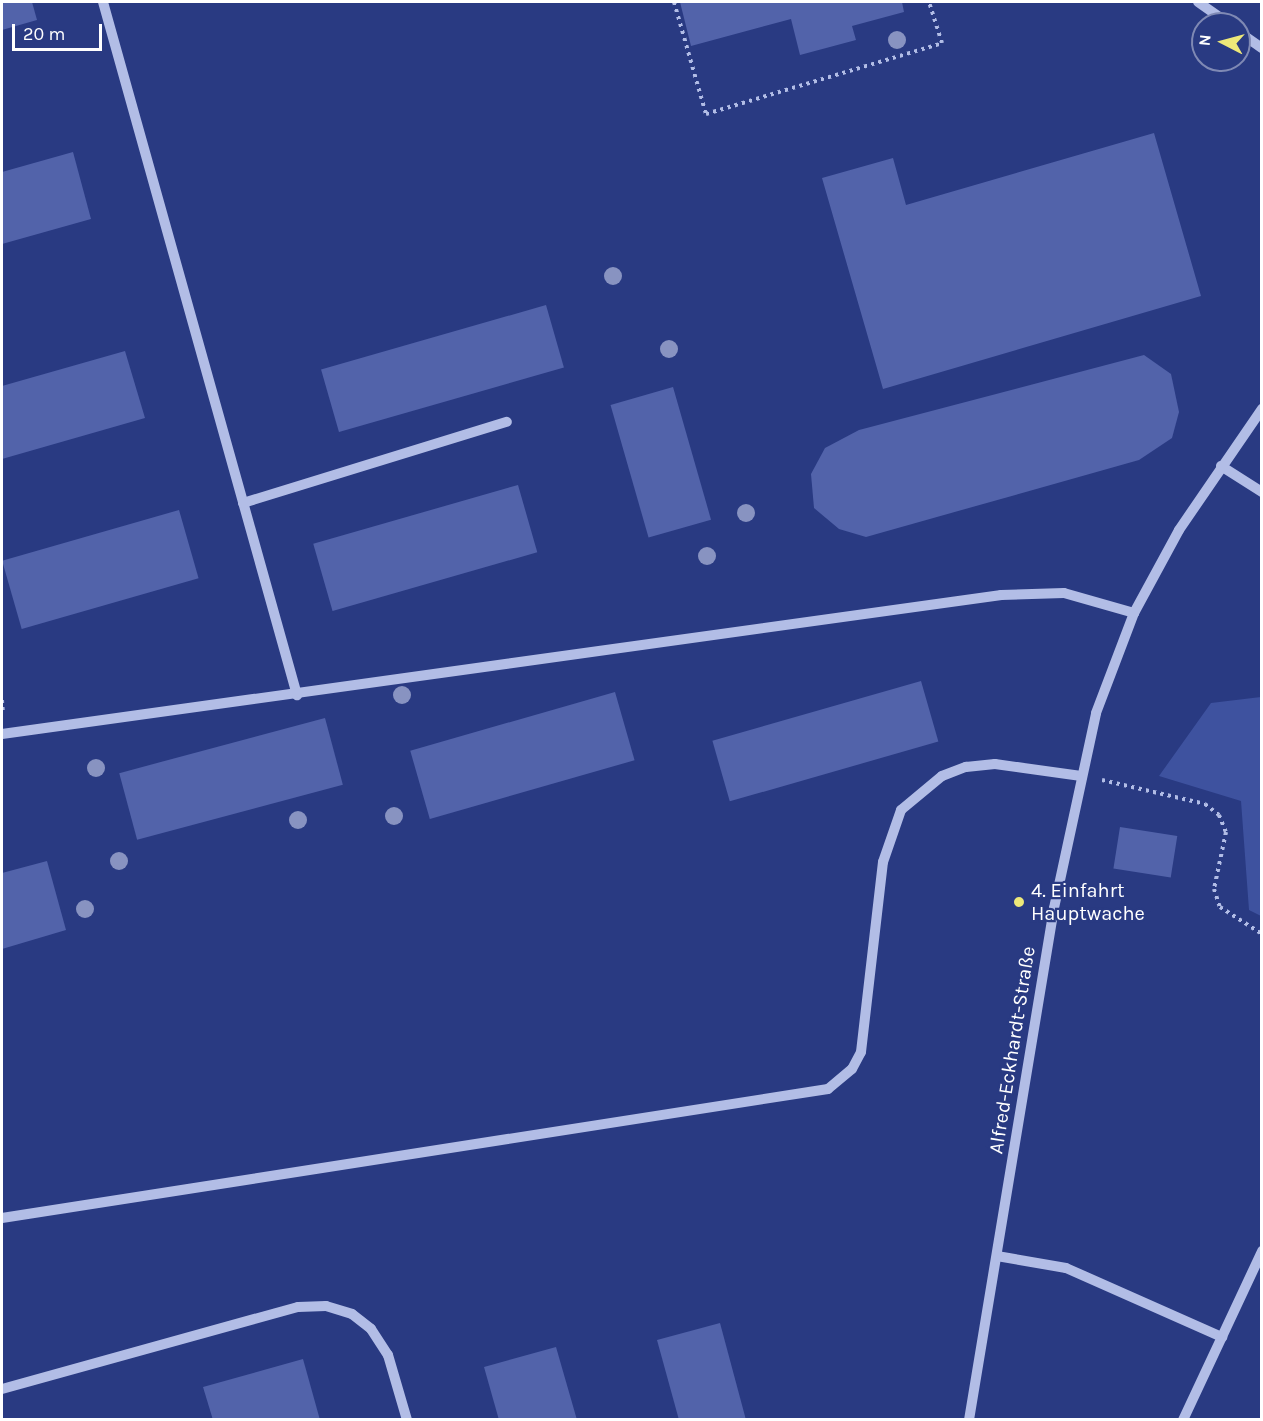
<!DOCTYPE html>
<meta charset="utf-8">
<style>
body{margin:0}
#map{position:relative;width:1263px;height:1421px;overflow:hidden;background:#293a82;font-family:Karla,sans-serif}
div>[style]{position:absolute}
[style*='--x']{left:calc(var(--x)*1px);top:calc(var(--y)*1px);width:calc(var(--w)*1px);rotate:calc(var(--a)*1deg)}
.green>*{inset:0;background:#3e529f}
.building>*{inset:0;background:#5263aa;transform-origin:0 0}
.path>*{height:4px;margin-top:-2px;transform-origin:0;background:repeating-linear-gradient(90deg,#b2bde6 0 3px,transparent 0 7.5px)}
.minor>*{height:10px;margin:-5px;padding:0 5px;transform-origin:5px;border-radius:5px;background:#b2bde6}
.trees>*{width:18px;height:18px;margin:-9px;border-radius:50%;background:#8893c1}
.dots>*{width:16px;height:16px;translate:-50% -50%;box-sizing:border-box;border:3px solid #293a82;border-radius:50%}
span{translate:-50% -50%;white-space:nowrap;text-align:center;line-height:1.15;-webkit-text-stroke:4.5px #293a82;paint-order:stroke}
.poi-label{font-size:20px;color:#fff}
.left{translate:0 -50%;text-align:left}
.street-label{font-size:20px;color:#fff}
.frame{position:absolute;inset:0;border:3px solid #fff;pointer-events:none}
.north{position:absolute;left:1191px;top:12px;width:60px;height:60px;box-sizing:border-box;background:#293a82;border:2px solid #7f89b4;border-radius:50%;rotate:276deg;font-size:16px;font-weight:700;line-height:24px;text-align:center;color:#fff}
.north::after{content:'';display:block;margin:auto;width:21px;height:27px;background:#ede879;clip-path:polygon(50% 0,100% 100%,50% 72%,0 100%)}
.scale{position:absolute;left:12px;top:24px;width:90px;height:27px;box-sizing:border-box;border:3px solid #fff;border-top:0;padding-left:8px;font-size:18px;line-height:21px;white-space:nowrap;color:#fff;-webkit-text-stroke:4px #293a82;paint-order:stroke}
</style>
<div id="map">
<div class="green">
<div style="clip-path:polygon(1261px 697px,1262px 697px,1261px 916px,1249px 910px,1241px 801px,1159px 776px,1211px 703px)"></div>
</div>
<div class="building">
<div style="clip-path:polygon(2px 2px,32px 2px,37px 20px,2px 30px)"></div>
<div style="clip-path:polygon(680px 2px,902px 2px,904px 12px,852px 26px,856px 40px,800px 55px,791px 19px,691px 46px)"></div>
<div style="clip-path:polygon(1154px 133px,1201px 296px,883px 389px,822px 178px,893px 158px,906px 205px)"></div>
<div style="clip-path:polygon(73px 152px,91px 219px,2px 244px,2px 172px)"></div>
<div style="left:546px;top:305px;width:65px;height:234px;rotate:74deg"></div>
<div style="clip-path:polygon(125px 351px,145px 418px,2px 459px,2px 386px)"></div>
<div style="clip-path:polygon(1144px 355px,1171px 374px,1179px 412px,1172px 438px,1139px 460px,866px 537px,839px 529px,814px 508px,811px 474px,825px 448px,859px 430px)"></div>
<div style="left:673px;top:387px;width:138px;height:65px;rotate:74deg"></div>
<div style="left:518px;top:485px;width:70px;height:213px;rotate:74deg"></div>
<div style="left:179px;top:510px;width:71px;height:184px;rotate:74deg"></div>
<div style="left:921px;top:681px;width:63px;height:217px;rotate:74deg"></div>
<div style="left:615px;top:692px;width:71px;height:213px;rotate:74deg"></div>
<div style="left:325px;top:718px;width:69px;height:213px;rotate:75deg"></div>
<div style="left:1120px;top:827px;width:58px;height:42px;rotate:9deg"></div>
<div style="clip-path:polygon(47px 861px,66px 930px,2px 949px,2px 873px)"></div>
<div style="clip-path:polygon(720px 1323px,746px 1420px,679px 1420px,657px 1340px)"></div>
<div style="clip-path:polygon(556px 1347px,577px 1420px,499px 1420px,484px 1367px)"></div>
<div style="clip-path:polygon(303px 1359px,320px 1420px,213px 1420px,203px 1387px)"></div>
</div>
<div class="path">
<div style="--x:674;--y:2;--w:116;--a:74.1"></div>
<div style="--x:706;--y:114;--w:246;--a:-16.7"></div>
<div style="--x:942;--y:43;--w:43;--a:-107.6"></div>
<div style="--x:2;--y:700;--w:14;--a:86"></div>
<div style="--x:1102;--y:780;--w:106;--a:13.1"></div>
<div style="--x:1205;--y:804;--w:18;--a:38"></div>
<div style="--x:1219;--y:815;--w:18;--a:68"></div>
<div style="--x:1226;--y:832;--w:58;--a:101.9"></div>
<div style="--x:1214;--y:889;--w:19;--a:72"></div>
<div style="--x:1220;--y:907;--w:50;--a:32.7"></div>
</div>
<div class="minor">
<div style="--x:103;--y:2;--w:720;--a:74.36"></div>
<div style="--x:1198;--y:2;--w:38;--a:35"></div>
<div style="--x:1239;--y:32;--w:28;--a:35"></div>
<div style="--x:1221;--y:466;--w:49;--a:32.4"></div>
<div style="--x:243;--y:503;--w:276;--a:-17.1"></div>
<div style="--x:2;--y:734;--w:1009;--a:-7.92"></div>
<div style="--x:1001;--y:595;--w:63;--a:-1.8"></div>
<div style="--x:1064;--y:593;--w:73;--a:15.9"></div>
<div style="--x:2;--y:1218;--w:836;--a:-8.88"></div>
<div style="--x:828;--y:1089;--w:31;--a:-40"></div>
<div style="--x:852;--y:1069;--w:19;--a:-62"></div>
<div style="--x:861;--y:1052;--w:191;--a:-83.4"></div>
<div style="--x:883;--y:862;--w:55;--a:-70.9"></div>
<div style="--x:901;--y:810;--w:53;--a:-39.7"></div>
<div style="--x:942;--y:776;--w:26;--a:-21"></div>
<div style="--x:966;--y:767;--w:29;--a:-6"></div>
<div style="--x:995;--y:764;--w:87;--a:7.9"></div>
<div style="--x:997;--y:1256;--w:70;--a:9.9"></div>
<div style="--x:1066;--y:1268;--w:171;--a:23.9"></div>
<div style="--x:2;--y:1389;--w:307;--a:-15.5"></div>
<div style="--x:298;--y:1307;--w:28;--a:-2"></div>
<div style="--x:326;--y:1306;--w:27;--a:17"></div>
<div style="--x:352;--y:1314;--w:24;--a:38"></div>
<div style="--x:371;--y:1329;--w:31;--a:57"></div>
<div style="--x:388;--y:1355;--w:68;--a:73.7"></div>
<div style="--x:969;--y:1420;--w:519;--a:-80.57"></div>
<div style="--x:1054;--y:908;--w:199;--a:-77.8"></div>
<div style="--x:1096;--y:713;--w:107;--a:-69.2"></div>
<div style="--x:1134;--y:613;--w:94;--a:-61.5"></div>
<div style="--x:1179;--y:530;--w:147;--a:-55.6"></div>
<div style="--x:1183;--y:1420;--w:187;--a:-64.9"></div>
</div>
<div class="trees">
<div style="left:897px;top:40px"></div>
<div style="left:613px;top:276px"></div>
<div style="left:669px;top:349px"></div>
<div style="left:746px;top:513px"></div>
<div style="left:707px;top:556px"></div>
<div style="left:402px;top:695px"></div>
<div style="left:96px;top:768px"></div>
<div style="left:394px;top:816px"></div>
<div style="left:298px;top:820px"></div>
<div style="left:119px;top:861px"></div>
<div style="left:85px;top:909px"></div>
</div>
<div class="dots">
<div style="left:1019px;top:902px;background:#ede879"></div>
</div>
<div class="poi-label">
<span class="left" style="left:1031px;top:902px">4. Einfahrt<br>Hauptwache</span>
</div>
<div class="street-label">
<span style="left:1012px;top:1050px;rotate:-81deg">Alfred-Eckhardt-Straße</span>
</div>
<div class="frame"></div>
<div class="north">N</div>
<div class="scale">20 m</div>
</div>
